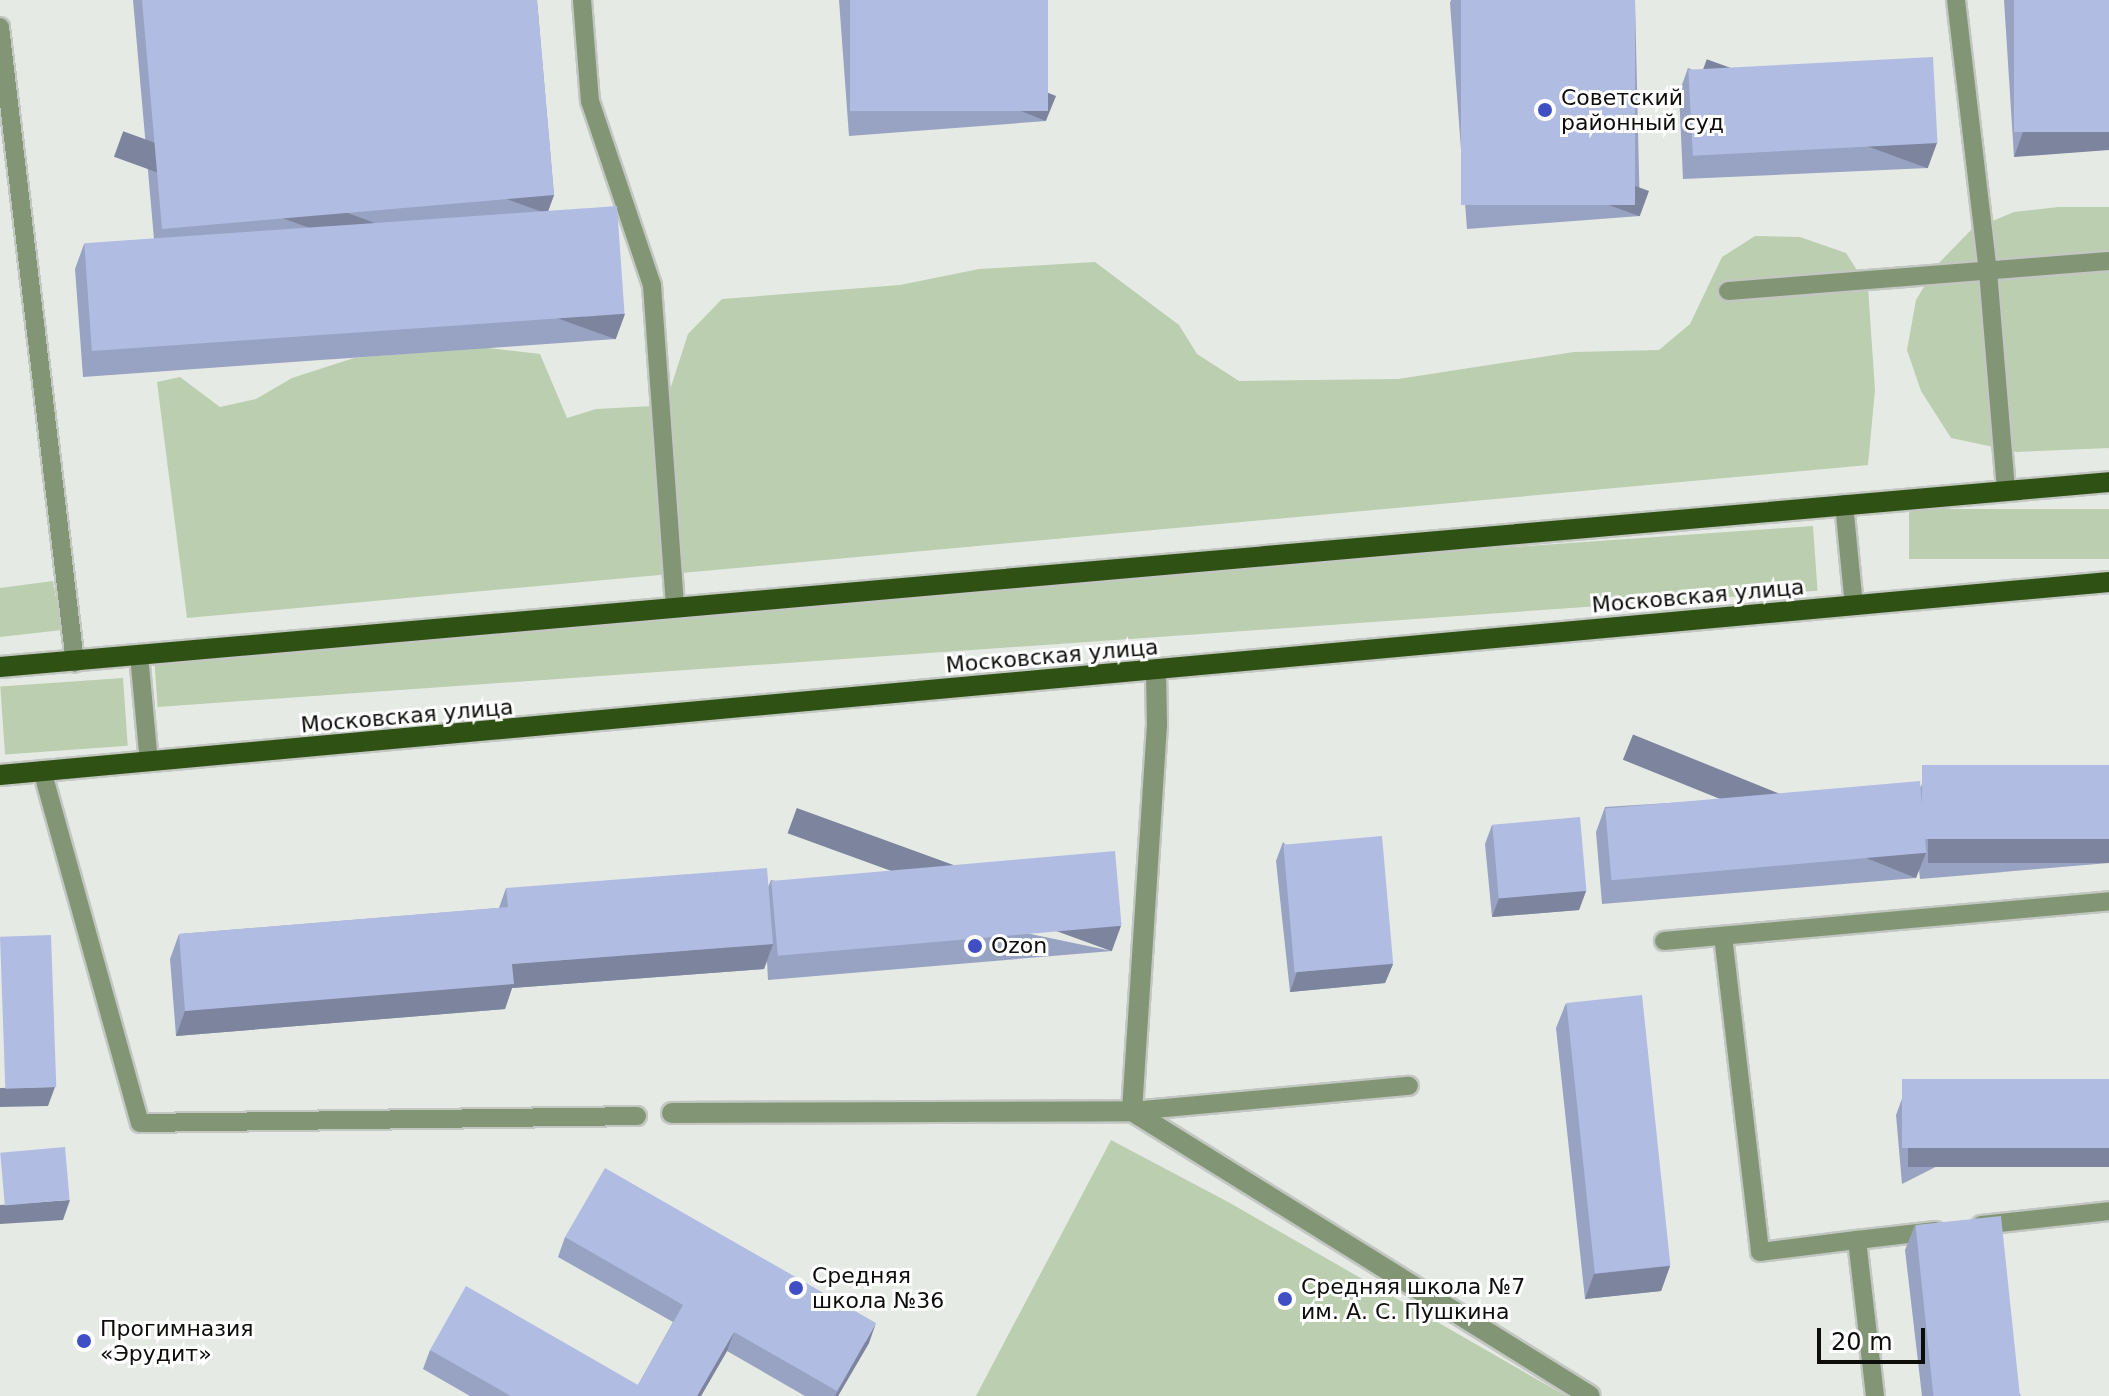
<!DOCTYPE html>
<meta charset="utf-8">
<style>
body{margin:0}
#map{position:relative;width:2109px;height:1396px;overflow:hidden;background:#e6eae5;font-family:"DejaVu Sans",sans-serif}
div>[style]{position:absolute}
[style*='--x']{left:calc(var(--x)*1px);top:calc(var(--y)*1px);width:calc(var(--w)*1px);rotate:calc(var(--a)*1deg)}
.green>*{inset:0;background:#bbceb0;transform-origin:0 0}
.roads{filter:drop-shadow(2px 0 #c3c7c2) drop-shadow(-2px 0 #c3c7c2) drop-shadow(0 2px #c3c7c2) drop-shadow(0 -2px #c3c7c2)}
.lane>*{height:18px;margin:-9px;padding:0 9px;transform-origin:9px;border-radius:9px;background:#829676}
.street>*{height:20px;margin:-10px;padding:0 10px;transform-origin:10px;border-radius:10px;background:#829676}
.primary>*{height:20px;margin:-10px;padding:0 10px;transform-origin:10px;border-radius:10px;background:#305114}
.wall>*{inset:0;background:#98a2c2}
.shaded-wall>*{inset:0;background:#7c849e;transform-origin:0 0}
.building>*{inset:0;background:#b1bce2;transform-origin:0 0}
.dots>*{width:22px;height:22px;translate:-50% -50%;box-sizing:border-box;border:4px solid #fff;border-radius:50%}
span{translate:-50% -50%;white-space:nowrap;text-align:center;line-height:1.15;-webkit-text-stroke:6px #fff;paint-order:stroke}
.poi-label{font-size:22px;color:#0d0e0c}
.left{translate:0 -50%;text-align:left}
.street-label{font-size:22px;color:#0d0e0c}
.scale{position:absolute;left:1817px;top:1328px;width:108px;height:36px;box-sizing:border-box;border:4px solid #0d0e0c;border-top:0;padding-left:10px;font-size:24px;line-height:28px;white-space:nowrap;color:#0d0e0c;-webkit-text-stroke:6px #fff;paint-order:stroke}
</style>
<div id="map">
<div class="green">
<div style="clip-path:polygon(2058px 207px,2109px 207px,2109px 448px,2017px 452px,1951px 438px,1921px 391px,1907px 350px,1916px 300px,1937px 265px,1971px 230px,2014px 212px)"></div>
<div style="clip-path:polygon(1755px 236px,1800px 237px,1846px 253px,1868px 287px,1875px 390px,1868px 465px,187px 618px,157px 382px,180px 377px,220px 407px,256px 399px,292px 378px,354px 358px,480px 347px,540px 354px,567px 418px,596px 409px,653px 406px,668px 396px,688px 334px,722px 299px,900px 285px,979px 269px,1095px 262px,1179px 325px,1197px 354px,1239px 381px,1398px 379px,1574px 352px,1659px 350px,1690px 324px,1722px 257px)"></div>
<div style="left:2109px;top:509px;width:50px;height:200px;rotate:90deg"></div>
<div style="left:1813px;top:526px;width:65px;height:1664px;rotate:86deg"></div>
<div style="clip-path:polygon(53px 581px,62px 630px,0 637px,0 588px)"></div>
<div style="left:123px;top:678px;width:68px;height:123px;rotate:86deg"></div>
<div style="clip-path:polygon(1111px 1140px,1230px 1203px,1566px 1396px,976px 1396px)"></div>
</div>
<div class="roads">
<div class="lane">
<div style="--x:582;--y:0;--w:101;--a:85.5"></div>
<div style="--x:590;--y:101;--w:194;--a:71.4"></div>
<div style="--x:652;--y:285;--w:324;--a:85.9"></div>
<div style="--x:1956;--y:0;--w:273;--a:83.3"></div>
<div style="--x:1988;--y:271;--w:221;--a:85.3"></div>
<div style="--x:0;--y:27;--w:640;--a:83.27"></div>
<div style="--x:1728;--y:291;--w:382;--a:-4.5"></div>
<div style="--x:1844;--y:504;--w:102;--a:84.4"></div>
<div style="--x:139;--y:655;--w:107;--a:84.7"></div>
<div style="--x:42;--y:770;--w:366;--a:74.5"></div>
<div style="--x:140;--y:1123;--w:497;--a:-0.8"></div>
<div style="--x:1723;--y:936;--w:318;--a:83.3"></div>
<div style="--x:1760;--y:1252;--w:98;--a:-7.1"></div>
<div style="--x:1664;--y:941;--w:447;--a:-5.1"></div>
<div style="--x:1132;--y:1111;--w:278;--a:-5.2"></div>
<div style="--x:1981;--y:1225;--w:129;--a:-6.2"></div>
<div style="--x:1875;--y:1396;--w:157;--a:-96.6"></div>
<div style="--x:1857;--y:1240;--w:79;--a:-6.6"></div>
</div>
<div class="street">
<div style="--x:1132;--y:1111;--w:539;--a:31.89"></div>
<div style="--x:672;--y:1113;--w:460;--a:-0.2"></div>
<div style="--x:1132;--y:1111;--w:387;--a:-86.3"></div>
<div style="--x:1157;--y:725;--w:54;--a:-91.1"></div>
</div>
<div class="primary">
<div style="--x:0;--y:667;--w:2117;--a:-5.01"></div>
<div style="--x:0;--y:775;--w:2118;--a:-5.23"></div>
</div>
</div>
<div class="wall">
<div style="clip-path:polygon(133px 0,537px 0,554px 195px,548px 211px,616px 339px,83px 377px,75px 269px,84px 244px,154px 239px)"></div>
<div style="clip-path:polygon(839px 0,1048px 0,1046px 121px,849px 136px)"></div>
<div style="clip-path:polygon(1451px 0,1635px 0,1640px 216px,1467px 229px,1450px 3px)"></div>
<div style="clip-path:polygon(2004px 0,2109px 0,2014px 157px)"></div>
<div style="clip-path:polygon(1688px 68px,1928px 168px,1683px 179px,1679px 93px)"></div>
<div style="clip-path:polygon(2109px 765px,2109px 863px,1920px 879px,1919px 870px,1916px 878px,1602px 904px,1596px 832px,1605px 807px,1921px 787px,1923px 780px)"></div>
<div style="clip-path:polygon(1492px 825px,1586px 891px,1579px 910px,1492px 917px,1485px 844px)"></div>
<div style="clip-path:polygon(1283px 842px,1393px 964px,1385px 983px,1290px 992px,1276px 861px)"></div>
<div style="clip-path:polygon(771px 880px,1112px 951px,768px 980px,767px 961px,764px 969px,512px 988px,505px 1009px,176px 1036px,170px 959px,179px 934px,499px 908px,506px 888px,768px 887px)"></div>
<div style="clip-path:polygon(1566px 1003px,1670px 1266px,1661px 1291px,1585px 1299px,1556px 1028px)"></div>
<div style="clip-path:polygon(2109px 1079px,1902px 1184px,1896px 1115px,1903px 1096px)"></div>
<div style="clip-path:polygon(1915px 1225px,2021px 1396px,1922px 1396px,1905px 1250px)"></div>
<div style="clip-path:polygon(565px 1237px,869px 1343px,838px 1396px,805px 1396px,727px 1351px,701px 1396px,470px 1396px,423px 1369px,430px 1350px,638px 1385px,673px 1322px,558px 1257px)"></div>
</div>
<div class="shaded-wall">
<div style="left:1056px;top:96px;width:27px;height:199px;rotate:112deg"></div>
<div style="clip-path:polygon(2109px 126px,2109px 150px,2014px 157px,2023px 132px)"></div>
<div style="left:1937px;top:143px;width:27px;height:245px;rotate:110deg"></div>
<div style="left:1649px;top:191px;width:27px;height:173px;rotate:110deg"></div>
<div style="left:554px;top:195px;width:20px;height:393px;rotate:110deg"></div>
<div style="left:625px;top:314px;width:27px;height:534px;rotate:110deg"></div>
<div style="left:2109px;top:839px;width:24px;height:181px;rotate:90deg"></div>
<div style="left:1926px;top:853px;width:27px;height:316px;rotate:112deg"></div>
<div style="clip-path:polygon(1586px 891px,1579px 910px,1492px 917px,1499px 898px)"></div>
<div style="left:1121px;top:926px;width:27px;height:345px;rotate:110deg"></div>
<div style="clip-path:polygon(773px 944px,764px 969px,512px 988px,505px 1009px,176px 1036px,185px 1011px,512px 964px)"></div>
<div style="clip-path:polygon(1393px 964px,1385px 983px,1290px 992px,1297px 972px)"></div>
<div style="clip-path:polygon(55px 1087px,48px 1106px,0 1107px,0 1088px)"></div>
<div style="left:2109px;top:1148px;width:19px;height:201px;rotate:90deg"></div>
<div style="clip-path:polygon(70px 1200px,63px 1220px,0 1224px,0 1205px)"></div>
<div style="clip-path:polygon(1670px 1266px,1661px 1291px,1585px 1299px,1594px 1274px)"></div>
<div style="clip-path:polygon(876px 1323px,869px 1343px,838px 1396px,835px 1396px)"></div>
<div style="clip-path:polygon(734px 1332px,727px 1351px,701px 1396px,697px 1396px)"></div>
</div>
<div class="building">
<div style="clip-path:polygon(142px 0,537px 0,554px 195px,162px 229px)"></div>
<div style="left:850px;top:0;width:198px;height:111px"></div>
<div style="left:1461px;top:0;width:174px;height:205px"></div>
<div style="left:2014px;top:0;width:95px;height:132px"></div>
<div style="left:1933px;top:57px;width:86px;height:245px;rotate:87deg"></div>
<div style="left:617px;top:206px;width:108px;height:534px;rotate:86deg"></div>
<div style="left:2109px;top:765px;width:74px;height:187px;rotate:90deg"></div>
<div style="left:1920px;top:781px;width:72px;height:316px;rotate:85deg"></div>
<div style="left:1580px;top:817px;width:74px;height:88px;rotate:85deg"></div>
<div style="left:1382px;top:836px;width:128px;height:99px;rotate:85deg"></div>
<div style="left:1115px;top:851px;width:75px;height:345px;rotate:85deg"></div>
<div style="clip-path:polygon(767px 868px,773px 944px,512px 964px,514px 984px,185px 1011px,179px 934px,508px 907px,506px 888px)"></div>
<div style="left:51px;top:935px;width:152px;height:51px;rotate:88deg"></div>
<div style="left:1642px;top:995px;width:272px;height:76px;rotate:84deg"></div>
<div style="left:2109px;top:1079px;width:69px;height:207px;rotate:90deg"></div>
<div style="left:65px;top:1147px;width:53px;height:65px;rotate:85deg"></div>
<div style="clip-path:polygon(605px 1168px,876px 1323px,837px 1391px,734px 1332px,697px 1396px,511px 1396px,430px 1350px,466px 1286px,638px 1385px,683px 1305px,565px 1237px)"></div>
<div style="left:2001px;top:1216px;width:181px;height:86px;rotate:84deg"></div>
</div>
<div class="dots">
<div style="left:1545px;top:110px;background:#4050c4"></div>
<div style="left:975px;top:946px;background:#4050c4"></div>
<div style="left:796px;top:1288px;background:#4050c4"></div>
<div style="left:1285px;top:1299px;background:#4050c4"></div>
<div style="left:84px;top:1341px;background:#4050c4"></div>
</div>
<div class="poi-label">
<span class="left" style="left:1561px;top:110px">Советский<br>районный суд</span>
<span class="left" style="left:991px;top:946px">Ozon</span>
<span class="left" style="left:812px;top:1288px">Средняя<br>школа №36</span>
<span class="left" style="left:1301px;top:1299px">Средняя школа №7<br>им. А. С. Пушкина</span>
<span class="left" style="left:100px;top:1341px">Прогимназия<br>«Эрудит»</span>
</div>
<div class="street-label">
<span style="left:1698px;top:596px;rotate:-5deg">Московская улица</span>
<span style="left:1052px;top:656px;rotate:-5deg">Московская улица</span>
<span style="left:407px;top:716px;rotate:-5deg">Московская улица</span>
</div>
<div class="scale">20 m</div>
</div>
